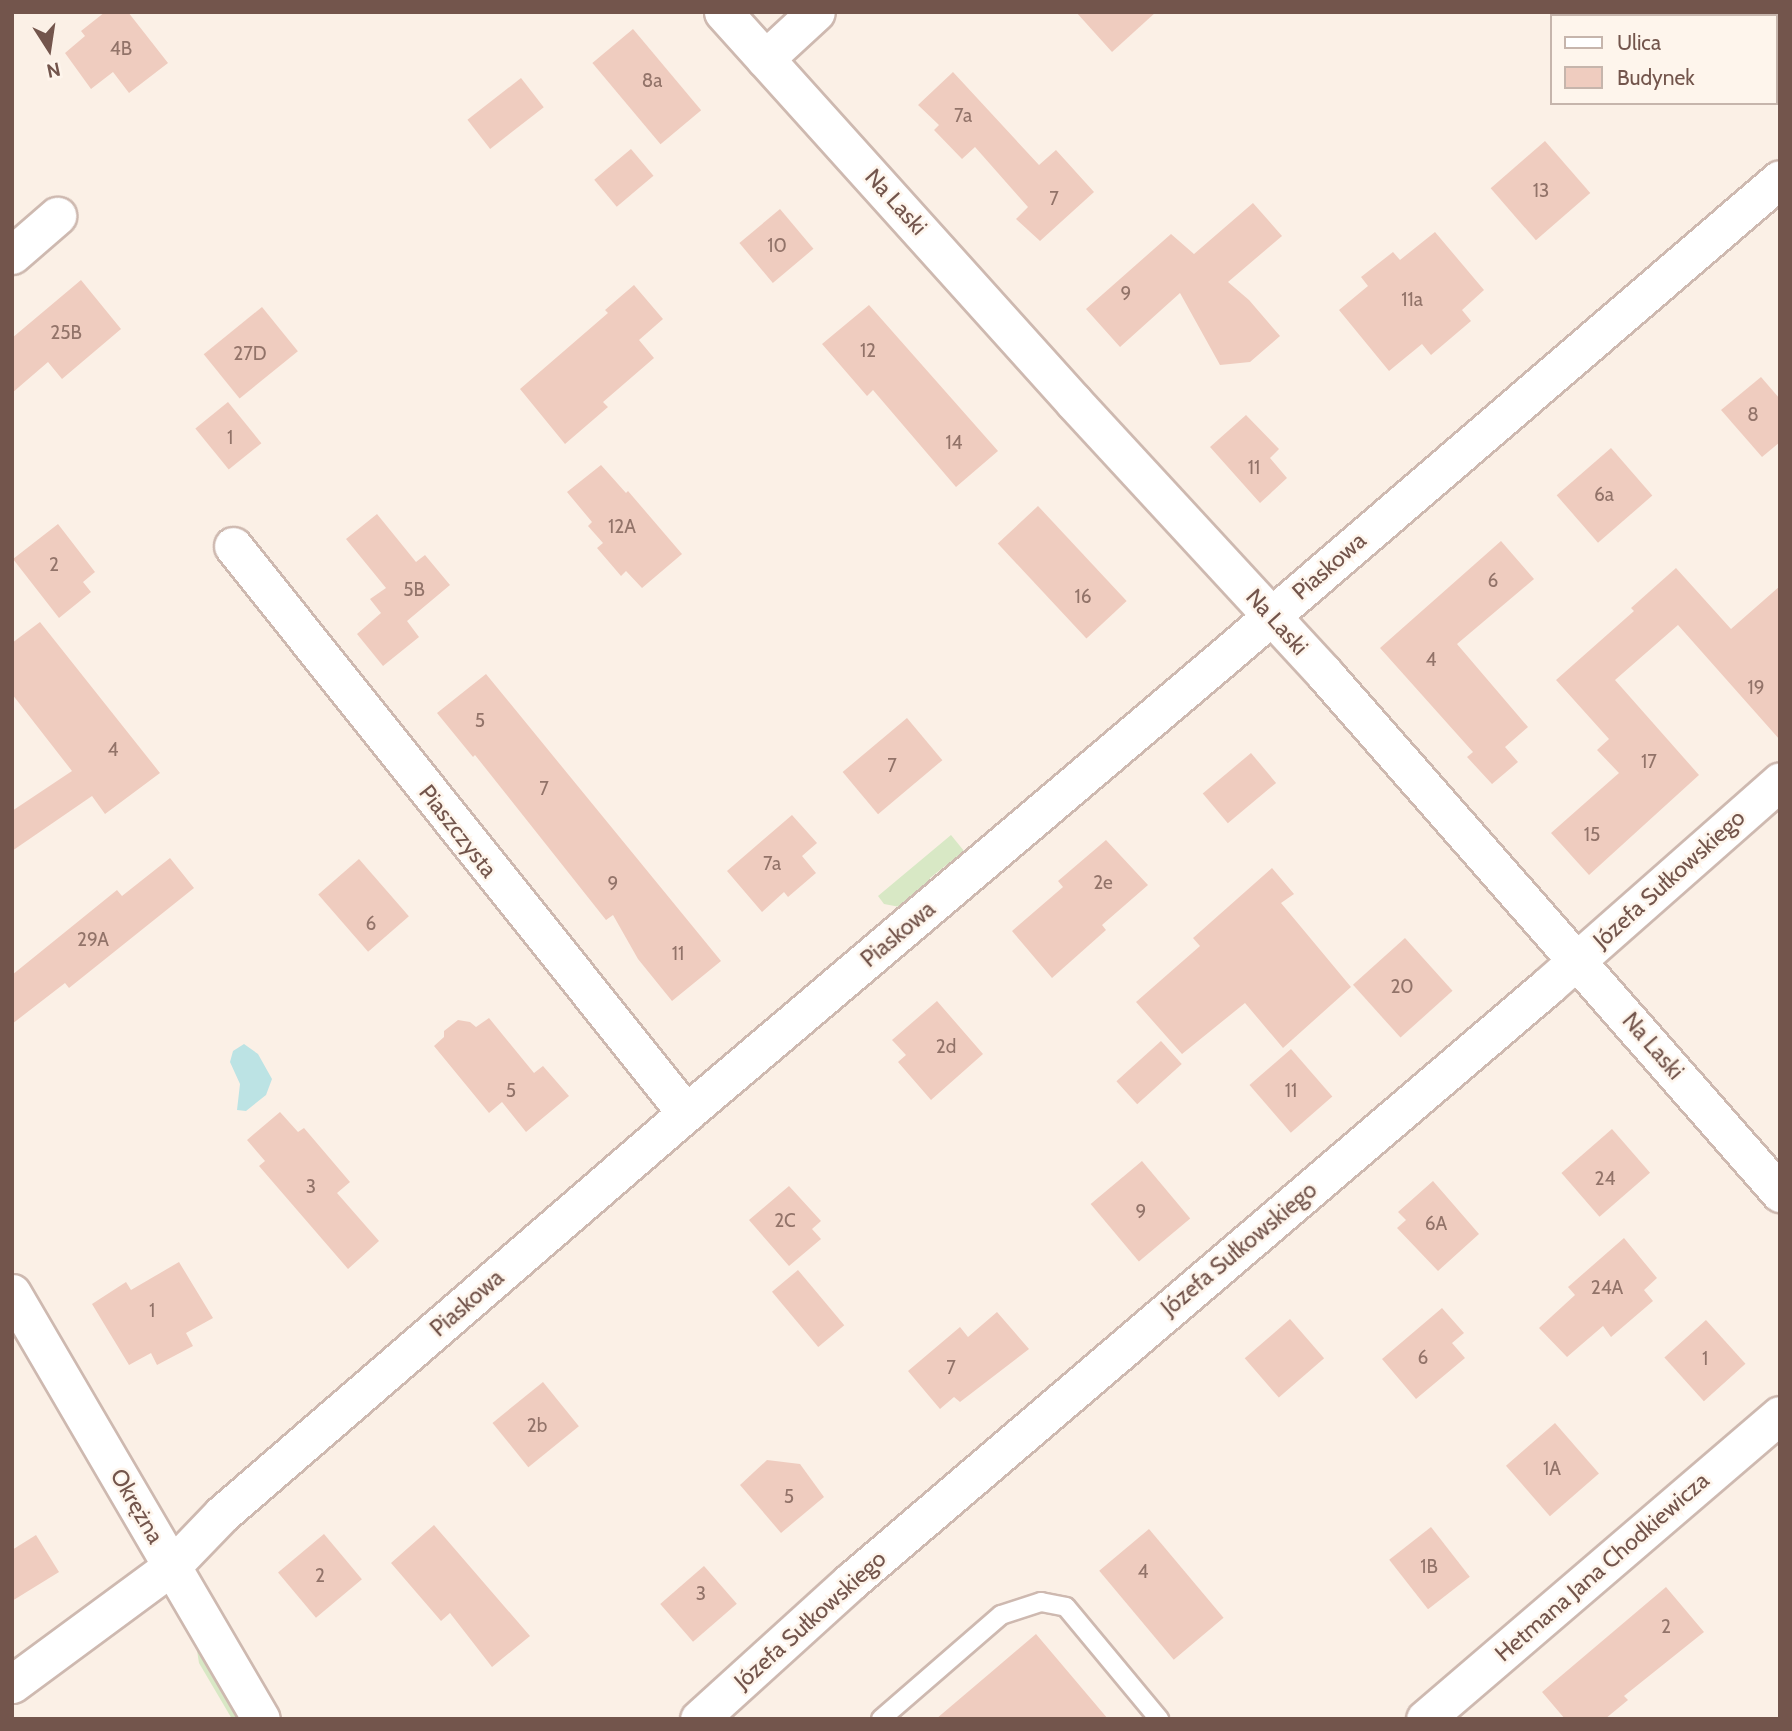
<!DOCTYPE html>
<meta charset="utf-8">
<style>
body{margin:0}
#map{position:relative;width:1792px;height:1731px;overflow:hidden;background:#fbf0e6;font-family:Cabin,sans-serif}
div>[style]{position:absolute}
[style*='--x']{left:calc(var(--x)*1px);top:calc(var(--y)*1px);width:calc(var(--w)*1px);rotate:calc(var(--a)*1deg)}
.green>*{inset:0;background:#d8e8c5}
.water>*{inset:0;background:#bce3e4}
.building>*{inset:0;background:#efccbf;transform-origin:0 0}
.roads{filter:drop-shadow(2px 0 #ceb9b0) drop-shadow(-2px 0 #ceb9b0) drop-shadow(0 2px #ceb9b0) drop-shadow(0 -2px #ceb9b0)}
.service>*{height:18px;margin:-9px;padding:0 9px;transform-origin:9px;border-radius:9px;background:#fff}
.minor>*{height:37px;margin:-18.5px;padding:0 18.5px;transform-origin:18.5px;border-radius:18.5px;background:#fff}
span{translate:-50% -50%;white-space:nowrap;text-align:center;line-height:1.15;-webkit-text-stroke:5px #fef5ec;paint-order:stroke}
.number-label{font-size:19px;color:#927369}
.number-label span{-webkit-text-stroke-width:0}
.street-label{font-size:23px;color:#73554c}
.frame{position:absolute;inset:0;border:14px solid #73554c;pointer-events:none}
.legend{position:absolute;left:1550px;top:14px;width:228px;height:91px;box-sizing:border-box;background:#fef5ec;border:2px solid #c6b5ac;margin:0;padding:9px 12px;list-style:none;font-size:21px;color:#73554c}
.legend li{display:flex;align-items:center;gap:14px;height:35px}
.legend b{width:35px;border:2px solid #c6b5ac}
.north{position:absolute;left:14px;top:14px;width:70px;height:70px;-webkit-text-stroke:5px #fef5ec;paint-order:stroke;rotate:168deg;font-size:19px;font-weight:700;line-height:28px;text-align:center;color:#73554c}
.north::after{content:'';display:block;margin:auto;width:24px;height:32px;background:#73554c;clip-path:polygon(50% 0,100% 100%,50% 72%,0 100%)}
</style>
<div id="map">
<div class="green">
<div style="clip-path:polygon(951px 835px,964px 851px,930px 878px,928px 888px,905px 908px,884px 904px,878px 896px)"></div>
<div style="clip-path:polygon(196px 1644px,241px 1719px,232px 1719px,199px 1663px)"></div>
</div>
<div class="water">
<div style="clip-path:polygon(244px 1044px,258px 1054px,272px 1079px,266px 1095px,246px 1111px,237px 1110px,240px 1084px,230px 1062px,233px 1051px)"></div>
</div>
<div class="building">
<div style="clip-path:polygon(105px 12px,128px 12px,168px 63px,129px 93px,113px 72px,91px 89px,65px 53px,85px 36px,81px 31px)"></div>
<div style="clip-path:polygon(1076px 12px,1156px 12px,1112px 52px)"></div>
<div style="left:633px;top:29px;width:106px;height:53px;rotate:50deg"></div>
<div style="clip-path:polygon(953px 72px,1039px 165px,1056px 150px,1094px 192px,1040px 241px,1016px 219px,1028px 207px,975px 147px,962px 159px,934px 130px,939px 125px,918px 105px)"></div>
<div style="left:521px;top:78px;width:37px;height:68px;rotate:52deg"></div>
<div style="left:1545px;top:141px;width:69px;height:72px;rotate:49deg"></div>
<div style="left:631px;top:149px;width:35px;height:48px;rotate:50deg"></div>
<div style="clip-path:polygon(1253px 203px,1282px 236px,1228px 282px,1249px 300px,1280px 336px,1250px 362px,1220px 365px,1180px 293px,1120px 347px,1086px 309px,1171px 234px,1194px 254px)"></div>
<div style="left:780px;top:209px;width:52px;height:53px;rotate:50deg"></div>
<div style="clip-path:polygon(1435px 232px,1484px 290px,1462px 310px,1471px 321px,1431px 355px,1422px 344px,1389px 371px,1339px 310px,1368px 286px,1361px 277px,1393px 252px,1400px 260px)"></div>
<div style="clip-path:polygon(81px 280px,121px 329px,62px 379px,48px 362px,12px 393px,12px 338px)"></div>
<div style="clip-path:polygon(634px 285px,663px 319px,639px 340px,654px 358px,603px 402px,608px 407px,565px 444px,520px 389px,608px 313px,605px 310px)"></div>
<div style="clip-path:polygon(869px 305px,998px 451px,956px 487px,873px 390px,867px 396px,822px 344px)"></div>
<div style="left:262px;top:307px;width:57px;height:75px;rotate:51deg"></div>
<div style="clip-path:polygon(1761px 377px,1780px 399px,1780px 442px,1762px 457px,1721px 410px)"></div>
<div style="left:228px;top:402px;width:53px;height:42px;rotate:51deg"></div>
<div style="clip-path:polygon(1246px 415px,1279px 449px,1270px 458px,1287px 478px,1260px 503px,1210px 447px)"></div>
<div style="left:1611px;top:448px;width:63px;height:72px;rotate:49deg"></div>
<div style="clip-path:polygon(601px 465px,626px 493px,628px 491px,682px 554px,642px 588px,626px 571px,621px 576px,597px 548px,603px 543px,588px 526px,592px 522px,567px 492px)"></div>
<div style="left:1038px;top:506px;width:130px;height:55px;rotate:47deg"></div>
<div style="clip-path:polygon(377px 514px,416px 562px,425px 555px,450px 585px,407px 621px,419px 637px,383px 666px,357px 634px,381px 613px,370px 599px,386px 588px,346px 539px)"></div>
<div style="clip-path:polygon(58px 524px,95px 572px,83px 582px,91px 592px,59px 618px,13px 559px)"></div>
<div style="clip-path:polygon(1501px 541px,1534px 579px,1457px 644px,1528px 727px,1505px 747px,1518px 762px,1492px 784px,1467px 757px,1473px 752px,1380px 648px)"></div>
<div style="clip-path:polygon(1676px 568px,1731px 629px,1780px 586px,1780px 740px,1678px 625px,1615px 680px,1699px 775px,1589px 875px,1551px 833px,1619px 773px,1597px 750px,1609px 739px,1556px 680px,1634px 611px,1631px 608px)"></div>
<div style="clip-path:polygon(40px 622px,160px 773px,105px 814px,92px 796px,12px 851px,12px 811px,72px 771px,12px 694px,12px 643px)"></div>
<div style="clip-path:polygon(486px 674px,721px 961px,672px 1001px,638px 959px,613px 915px,606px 920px,475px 755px,473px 757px,437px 713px)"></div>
<div style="left:907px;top:718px;width:55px;height:84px;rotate:50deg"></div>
<div style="left:1251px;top:753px;width:39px;height:63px;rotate:50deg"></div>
<div style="clip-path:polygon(792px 815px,817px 843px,802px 856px,816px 873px,788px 897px,784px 892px,762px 912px,727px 871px)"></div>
<div style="clip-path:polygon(1106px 840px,1148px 885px,1102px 925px,1106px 930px,1052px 978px,1012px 931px,1063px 887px,1058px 881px)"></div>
<div style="clip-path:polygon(170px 858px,194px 888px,69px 988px,65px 983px,12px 1024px,12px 975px,117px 890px,122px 896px)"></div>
<div style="left:359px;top:859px;width:76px;height:54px;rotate:49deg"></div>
<div style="clip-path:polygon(1272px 868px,1294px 894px,1281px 903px,1351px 987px,1283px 1048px,1245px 1003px,1182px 1054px,1136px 1002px,1200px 946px,1193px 938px)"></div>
<div style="left:1405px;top:938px;width:71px;height:70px;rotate:48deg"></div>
<div style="clip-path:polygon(937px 1001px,983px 1054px,931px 1100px,898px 1062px,906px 1055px,892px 1040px)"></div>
<div style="clip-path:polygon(489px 1018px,534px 1073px,543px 1066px,569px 1096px,526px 1132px,502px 1102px,489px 1113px,434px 1046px,444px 1037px,444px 1031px,458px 1020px,470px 1022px,476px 1027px)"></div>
<div style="left:1161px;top:1041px;width:31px;height:60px;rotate:48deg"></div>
<div style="left:1291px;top:1049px;width:63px;height:55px;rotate:49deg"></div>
<div style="clip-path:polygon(280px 1112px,298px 1132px,304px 1128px,350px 1182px,337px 1193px,379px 1241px,348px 1269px,259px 1166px,265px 1161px,247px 1140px)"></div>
<div style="left:1612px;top:1129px;width:58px;height:67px;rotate:49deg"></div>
<div style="left:1142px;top:1161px;width:75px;height:67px;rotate:50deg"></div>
<div style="clip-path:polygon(1433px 1181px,1479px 1234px,1438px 1271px,1397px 1228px,1406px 1220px,1398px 1212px)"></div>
<div style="clip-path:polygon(789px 1186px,821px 1221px,812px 1229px,821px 1239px,789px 1266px,749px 1220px)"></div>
<div style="clip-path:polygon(1624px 1238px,1657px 1278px,1644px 1290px,1653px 1301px,1611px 1337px,1603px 1326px,1567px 1357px,1539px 1328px,1575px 1295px,1568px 1287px)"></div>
<div style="clip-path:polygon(179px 1262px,213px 1318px,186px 1333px,193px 1346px,157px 1365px,151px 1353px,129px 1365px,92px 1304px,126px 1282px,131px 1290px)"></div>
<div style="left:798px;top:1270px;width:72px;height:34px;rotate:50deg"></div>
<div style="clip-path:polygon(1442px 1308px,1464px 1333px,1452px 1343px,1465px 1358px,1416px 1399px,1382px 1359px)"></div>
<div style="clip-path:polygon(997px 1312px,1029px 1349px,960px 1402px,954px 1397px,940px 1409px,908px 1371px,960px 1327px,968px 1337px)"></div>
<div style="left:1290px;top:1319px;width:52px;height:60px;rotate:49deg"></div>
<div style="left:1706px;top:1320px;width:59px;height:56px;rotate:48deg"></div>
<div style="left:543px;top:1382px;width:57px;height:65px;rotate:51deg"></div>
<div style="left:1555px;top:1423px;width:67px;height:65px;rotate:49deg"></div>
<div style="clip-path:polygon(767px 1460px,800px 1464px,824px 1497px,781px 1533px,740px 1485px)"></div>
<div style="clip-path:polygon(434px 1525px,530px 1636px,492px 1667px,450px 1613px,441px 1621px,391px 1563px)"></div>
<div style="left:1431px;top:1527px;width:63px;height:53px;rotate:52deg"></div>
<div style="left:1149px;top:1529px;width:116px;height:65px;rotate:50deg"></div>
<div style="left:324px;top:1534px;width:59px;height:60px;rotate:50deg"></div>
<div style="clip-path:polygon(36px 1535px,59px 1572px,12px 1601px,12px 1550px)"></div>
<div style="left:704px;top:1566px;width:50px;height:58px;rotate:49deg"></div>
<div style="clip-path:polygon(1666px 1587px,1704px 1632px,1624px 1696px,1628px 1700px,1605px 1719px,1565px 1719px,1542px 1692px)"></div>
<div style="clip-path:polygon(1036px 1634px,1108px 1719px,936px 1719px,989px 1674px)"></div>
</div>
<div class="roads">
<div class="service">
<div style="--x:881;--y:1719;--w:159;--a:-40.9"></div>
<div style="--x:1001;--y:1615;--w:42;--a:-18"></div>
<div style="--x:1041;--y:1602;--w:25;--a:11"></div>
<div style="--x:1066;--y:1607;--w:146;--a:50.3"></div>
</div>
<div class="minor">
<div style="--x:723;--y:12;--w:525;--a:48.01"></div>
<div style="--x:1074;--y:402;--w:369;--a:47.3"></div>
<div style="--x:1324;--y:673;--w:692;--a:48.75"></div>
<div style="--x:765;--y:59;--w:69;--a:-42.7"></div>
<div style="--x:12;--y:255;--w:60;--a:-40.9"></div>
<div style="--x:233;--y:546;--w:726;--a:51.38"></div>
<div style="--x:12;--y:1293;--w:493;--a:59.7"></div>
<div style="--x:12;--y:1684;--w:199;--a:-36.4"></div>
<div style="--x:172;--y:1566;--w:72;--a:-46.1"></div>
<div style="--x:222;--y:1514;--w:613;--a:-40.83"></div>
<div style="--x:686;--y:1113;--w:708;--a:-40.3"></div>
<div style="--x:1226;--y:655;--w:730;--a:-40.67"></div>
<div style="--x:699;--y:1719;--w:204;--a:-42.2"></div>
<div style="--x:850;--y:1582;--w:919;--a:-40.5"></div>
<div style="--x:1549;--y:985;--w:308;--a:-41.4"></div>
<div style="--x:1425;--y:1719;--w:467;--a:-40.6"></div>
</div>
</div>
<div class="number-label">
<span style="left:121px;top:49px">4B</span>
<span style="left:652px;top:81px">8a</span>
<span style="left:963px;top:116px">7a</span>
<span style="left:1541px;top:191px">13</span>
<span style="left:1054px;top:199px">7</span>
<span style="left:777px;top:246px">10</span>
<span style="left:1126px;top:294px">9</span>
<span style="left:1412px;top:300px">11a</span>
<span style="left:66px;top:333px">25B</span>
<span style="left:868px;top:351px">12</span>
<span style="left:250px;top:354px">27D</span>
<span style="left:1753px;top:415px">8</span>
<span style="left:230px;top:438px">1</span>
<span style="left:954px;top:443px">14</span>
<span style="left:1254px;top:468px">11</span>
<span style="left:1604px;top:495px">6a</span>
<span style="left:622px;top:527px">12A</span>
<span style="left:54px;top:565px">2</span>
<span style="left:1493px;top:581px">6</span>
<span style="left:414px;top:590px">5B</span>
<span style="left:1083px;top:597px">16</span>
<span style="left:1431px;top:660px">4</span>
<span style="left:1756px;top:688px">19</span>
<span style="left:480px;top:721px">5</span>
<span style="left:113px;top:750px">4</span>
<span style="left:1649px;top:762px">17</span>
<span style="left:892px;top:766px">7</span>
<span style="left:544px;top:789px">7</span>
<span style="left:1592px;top:835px">15</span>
<span style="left:772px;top:864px">7a</span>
<span style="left:1103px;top:883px">2e</span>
<span style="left:613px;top:884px">9</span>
<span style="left:371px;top:924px">6</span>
<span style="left:93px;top:940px">29A</span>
<span style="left:678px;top:954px">11</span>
<span style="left:1402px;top:987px">20</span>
<span style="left:946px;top:1047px">2d</span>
<span style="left:511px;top:1091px">5</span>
<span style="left:1291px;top:1091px">11</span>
<span style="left:1605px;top:1179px">24</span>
<span style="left:311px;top:1187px">3</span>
<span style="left:1141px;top:1212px">9</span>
<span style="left:785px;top:1221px">2C</span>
<span style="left:1436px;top:1224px">6A</span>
<span style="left:1607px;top:1288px">24A</span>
<span style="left:152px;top:1311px">1</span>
<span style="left:1423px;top:1358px">6</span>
<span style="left:1705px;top:1359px">1</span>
<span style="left:951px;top:1368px">7</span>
<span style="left:537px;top:1426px">2b</span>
<span style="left:1552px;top:1469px">1A</span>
<span style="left:789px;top:1497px">5</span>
<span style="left:1429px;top:1567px">1B</span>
<span style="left:1143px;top:1572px">4</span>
<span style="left:320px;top:1576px">2</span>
<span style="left:701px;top:1594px">3</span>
<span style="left:1666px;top:1627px">2</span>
</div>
<div class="street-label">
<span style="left:896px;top:202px;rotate:48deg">Na Laski</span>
<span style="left:1329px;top:566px;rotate:-41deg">Piaskowa</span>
<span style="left:1277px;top:622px;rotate:48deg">Na Laski</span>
<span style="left:458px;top:831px;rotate:52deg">Piaszczysta</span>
<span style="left:1669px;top:879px;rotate:-42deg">Józefa Sułkowskiego</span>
<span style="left:898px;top:934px;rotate:-40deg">Piaskowa</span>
<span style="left:1653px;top:1046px;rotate:49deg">Na Laski</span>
<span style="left:1239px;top:1249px;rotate:-40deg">Józefa Sułkowskiego</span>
<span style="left:467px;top:1303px;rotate:-41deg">Piaskowa</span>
<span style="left:137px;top:1506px;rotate:60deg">Okrężna</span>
<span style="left:1602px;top:1567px;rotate:-41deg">Hetmana Jana Chodkiewicza</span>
<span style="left:810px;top:1620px;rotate:-42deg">Józefa Sułkowskiego</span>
</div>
<div class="frame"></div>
<ul class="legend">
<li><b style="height:9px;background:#fff"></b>Ulica</li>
<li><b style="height:19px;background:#efccbf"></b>Budynek</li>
</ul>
<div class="north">N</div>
</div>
